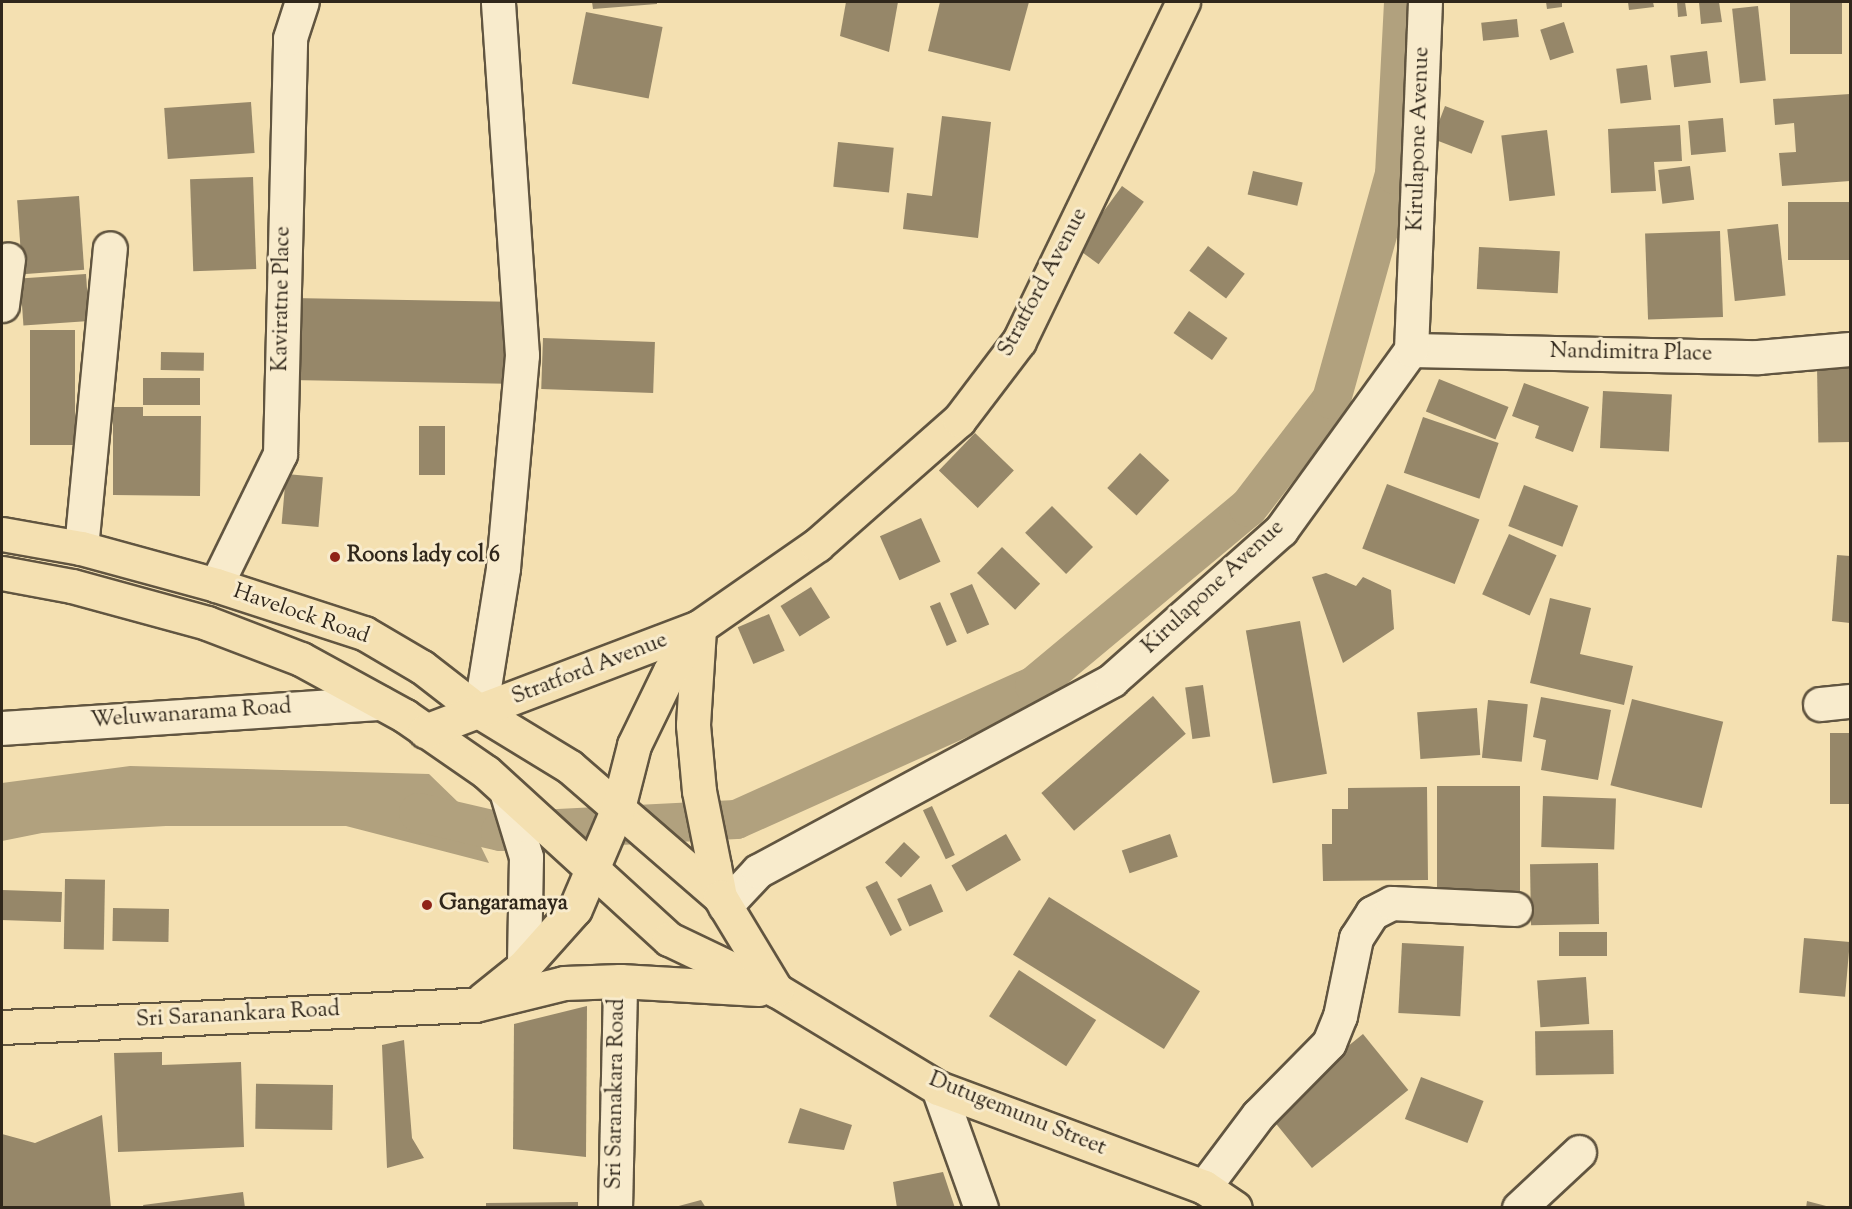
<!DOCTYPE html>
<style>
body{margin:0}
#map{position:relative;width:1852px;height:1209px;overflow:hidden;background:#f4e0b1;font-family:"Sorts Mill Goudy",serif}
div>[style]{position:absolute}
[style*='--x']{left:calc(var(--x)*1px);top:calc(var(--y)*1px);width:calc(var(--w)*1px);rotate:calc(var(--a)*1deg)}
.water>*{inset:0;background:#b1a17e}
.canal>*{height:39px;margin:-19.5px;padding:0 19.5px;transform-origin:19.5px;border-radius:19.5px;background:#b1a17e}
.building>*{inset:0;background:#968769;transform-origin:0 0}
.roads{filter:drop-shadow(2px 0 #615540) drop-shadow(-2px 0 #615540) drop-shadow(0 2px #615540) drop-shadow(0 -2px #615540)}
.minor>*{height:33px;margin:-16.5px;padding:0 16.5px;transform-origin:16.5px;border-radius:16.5px;background:#f8ebcc}
.major>*{height:33px;margin:-16.5px;padding:0 16.5px;transform-origin:16.5px;border-radius:16.5px;background:#f4e0b1}
.dots>*{width:16px;height:16px;translate:-50% -50%;box-sizing:border-box;border:3px solid #f8ebcc;border-radius:50%}
span{translate:-50% -50%;white-space:nowrap;text-align:center;line-height:1.15;-webkit-text-stroke:6px #f8ebcc;paint-order:stroke}
.street-label{font-size:22px;color:#30271b}
.poi-label{font-size:22px;color:#30271b;font-weight:700}
.left{translate:0 -50%;text-align:left}
.frame{position:absolute;inset:0;border:3px solid #30271b;pointer-events:none}
</style>
<div id="map">
<div class="water">
<div style="clip-path:polygon(130px 766px,429px 774px,460px 804px,489px 863px,346px 826px,166px 826px,42px 833px,2px 841px,2px 783px)"></div>
</div>
<div class="canal">
<div style="--x:418;--y:812;--w:84;--a:13"></div>
<div style="--x:500;--y:831;--w:236;--a:-2.9"></div>
<div style="--x:736;--y:819;--w:327;--a:-24.2"></div>
<div style="--x:1034;--y:685;--w:278;--a:-39.8"></div>
<div style="--x:1248;--y:507;--w:136;--a:-52.5"></div>
<div style="--x:1331;--y:399;--w:234;--a:-74.4"></div>
<div style="--x:1394;--y:174;--w:172;--a:-87"></div>
</div>
<div class="building">
<div style="clip-path:polygon(592px 2px,657px 2px,657px 4px,593px 9px)"></div>
<div style="clip-path:polygon(846px 2px,898px 2px,889px 52px,840px 36px)"></div>
<div style="clip-path:polygon(940px 2px,1029px 2px,1010px 71px,928px 51px)"></div>
<div style="clip-path:polygon(1546px 2px,1562px 2px,1562px 7px,1547px 9px)"></div>
<div style="clip-path:polygon(1628px 2px,1653px 2px,1654px 7px,1629px 10px)"></div>
<div style="clip-path:polygon(1677px 2px,1685px 2px,1687px 16px,1678px 17px)"></div>
<div style="clip-path:polygon(1699px 2px,1719px 2px,1722px 22px,1701px 24px)"></div>
<div style="left:1790px;top:2px;width:52px;height:52px"></div>
<div style="left:1758px;top:6px;width:75px;height:26px;rotate:84deg"></div>
<div style="left:586px;top:12px;width:78px;height:73px;rotate:11deg"></div>
<div style="left:1517px;top:19px;width:18px;height:36px;rotate:84deg"></div>
<div style="left:1564px;top:22px;width:32px;height:25px;rotate:72deg"></div>
<div style="left:1707px;top:51px;width:32px;height:37px;rotate:83deg"></div>
<div style="left:1647px;top:65px;width:35px;height:31px;rotate:83deg"></div>
<div style="clip-path:polygon(1850px 94px,1850px 181px,1782px 186px,1779px 153px,1796px 152px,1794px 123px,1775px 125px,1773px 99px)"></div>
<div style="left:251px;top:102px;width:51px;height:87px;rotate:86deg"></div>
<div style="left:1445px;top:106px;width:42px;height:35px;rotate:21deg"></div>
<div style="clip-path:polygon(942px 116px,991px 122px,978px 238px,903px 229px,907px 193px,932px 196px)"></div>
<div style="left:1723px;top:118px;width:34px;height:35px;rotate:85deg"></div>
<div style="clip-path:polygon(1680px 125px,1682px 161px,1654px 162px,1656px 191px,1611px 193px,1608px 129px)"></div>
<div style="left:1547px;top:130px;width:66px;height:46px;rotate:83deg"></div>
<div style="left:838px;top:142px;width:56px;height:45px;rotate:6deg"></div>
<div style="left:1690px;top:166px;width:34px;height:32px;rotate:83deg"></div>
<div style="left:1253px;top:171px;width:51px;height:24px;rotate:13deg"></div>
<div style="left:253px;top:177px;width:92px;height:63px;rotate:88deg"></div>
<div style="left:1122px;top:186px;width:27px;height:77px;rotate:36deg"></div>
<div style="left:79px;top:196px;width:74px;height:62px;rotate:86deg"></div>
<div style="left:1850px;top:202px;width:58px;height:62px;rotate:90deg"></div>
<div style="left:1778px;top:224px;width:72px;height:51px;rotate:84deg"></div>
<div style="left:1720px;top:231px;width:86px;height:75px;rotate:88deg"></div>
<div style="left:1208px;top:246px;width:46px;height:31px;rotate:37deg"></div>
<div style="left:1479px;top:247px;width:81px;height:42px;rotate:3deg"></div>
<div style="left:86px;top:274px;width:47px;height:66px;rotate:86deg"></div>
<div style="left:291px;top:298px;width:217px;height:82px;rotate:1deg"></div>
<div style="left:1189px;top:311px;width:47px;height:27px;rotate:35deg"></div>
<div style="left:30px;top:330px;width:45px;height:115px"></div>
<div style="left:543px;top:338px;width:112px;height:51px;rotate:2deg"></div>
<div style="left:161px;top:352px;width:43px;height:18px;rotate:1deg"></div>
<div style="left:1849px;top:366px;width:76px;height:32px;rotate:89deg"></div>
<div style="left:143px;top:378px;width:57px;height:27px"></div>
<div style="left:1439px;top:379px;width:75px;height:35px;rotate:22deg"></div>
<div style="clip-path:polygon(1524px 383px,1589px 407px,1573px 452px,1535px 438px,1539px 426px,1512px 416px)"></div>
<div style="left:1603px;top:391px;width:69px;height:57px;rotate:3deg"></div>
<div style="clip-path:polygon(113px 407px,143px 407px,143px 416px,201px 416px,200px 496px,113px 495px)"></div>
<div style="left:1423px;top:417px;width:80px;height:59px;rotate:19deg"></div>
<div style="left:419px;top:426px;width:26px;height:49px"></div>
<div style="left:975px;top:433px;width:54px;height:52px;rotate:44deg"></div>
<div style="left:1140px;top:453px;width:40px;height:48px;rotate:43deg"></div>
<div style="left:286px;top:474px;width:37px;height:50px;rotate:5deg"></div>
<div style="left:1387px;top:484px;width:99px;height:69px;rotate:21deg"></div>
<div style="left:1524px;top:485px;width:58px;height:44px;rotate:21deg"></div>
<div style="left:1052px;top:506px;width:58px;height:38px;rotate:45deg"></div>
<div style="left:921px;top:518px;width:48px;height:45px;rotate:66deg"></div>
<div style="left:1509px;top:534px;width:52px;height:66px;rotate:24deg"></div>
<div style="left:1002px;top:547px;width:53px;height:36px;rotate:44deg"></div>
<div style="clip-path:polygon(1837px 555px,1850px 556px,1850px 623px,1832px 621px)"></div>
<div style="clip-path:polygon(1326px 573px,1356px 586px,1363px 577px,1391px 590px,1394px 629px,1343px 663px,1312px 577px)"></div>
<div style="left:972px;top:584px;width:44px;height:24px;rotate:67deg"></div>
<div style="left:811px;top:587px;width:36px;height:36px;rotate:58deg"></div>
<div style="clip-path:polygon(1550px 598px,1591px 608px,1580px 654px,1633px 666px,1624px 705px,1530px 683px)"></div>
<div style="left:940px;top:602px;width:43px;height:11px;rotate:67deg"></div>
<div style="left:769px;top:614px;width:40px;height:34px;rotate:67deg"></div>
<div style="left:1300px;top:621px;width:155px;height:55px;rotate:80deg"></div>
<div style="left:1203px;top:685px;width:52px;height:18px;rotate:82deg"></div>
<div style="left:1153px;top:696px;width:50px;height:148px;rotate:49deg"></div>
<div style="clip-path:polygon(1541px 697px,1611px 710px,1598px 780px,1541px 770px,1546px 740px,1533px 737px)"></div>
<div style="left:1632px;top:699px;width:94px;height:89px;rotate:14deg"></div>
<div style="left:1488px;top:700px;width:40px;height:58px;rotate:6deg"></div>
<div style="left:1477px;top:708px;width:47px;height:60px;rotate:86deg"></div>
<div style="left:1830px;top:733px;width:20px;height:71px"></div>
<div style="left:1437px;top:786px;width:83px;height:118px"></div>
<div style="clip-path:polygon(1427px 787px,1428px 880px,1323px 881px,1322px 844px,1332px 844px,1332px 809px,1348px 809px,1348px 788px)"></div>
<div style="left:1543px;top:796px;width:73px;height:51px;rotate:2deg"></div>
<div style="left:932px;top:806px;width:54px;height:10px;rotate:65deg"></div>
<div style="left:1006px;top:834px;width:30px;height:63px;rotate:60deg"></div>
<div style="left:1170px;top:834px;width:24px;height:51px;rotate:71deg"></div>
<div style="left:904px;top:842px;width:22px;height:28px;rotate:43deg"></div>
<div style="left:1598px;top:863px;width:61px;height:68px;rotate:89deg"></div>
<div style="left:65px;top:879px;width:40px;height:70px;rotate:1deg"></div>
<div style="left:877px;top:881px;width:55px;height:13px;rotate:63deg"></div>
<div style="left:931px;top:884px;width:30px;height:37px;rotate:66deg"></div>
<div style="left:2px;top:890px;width:60px;height:30px;rotate:2deg"></div>
<div style="left:1049px;top:897px;width:178px;height:68px;rotate:32deg"></div>
<div style="left:113px;top:908px;width:56px;height:33px;rotate:1deg"></div>
<div style="left:1559px;top:932px;width:48px;height:24px"></div>
<div style="left:1804px;top:938px;width:46px;height:55px;rotate:5deg"></div>
<div style="left:1402px;top:943px;width:62px;height:70px;rotate:3deg"></div>
<div style="left:1019px;top:970px;width:92px;height:55px;rotate:33deg"></div>
<div style="left:1586px;top:977px;width:47px;height:49px;rotate:86deg"></div>
<div style="clip-path:polygon(587px 1006px,586px 1157px,513px 1149px,514px 1024px)"></div>
<div style="left:1613px;top:1030px;width:44px;height:78px;rotate:89deg"></div>
<div style="left:1363px;top:1034px;width:72px;height:124px;rotate:51deg"></div>
<div style="clip-path:polygon(404px 1040px,412px 1138px,424px 1158px,387px 1168px,382px 1045px)"></div>
<div style="clip-path:polygon(162px 1052px,162px 1065px,241px 1062px,244px 1147px,118px 1152px,114px 1053px)"></div>
<div style="left:1421px;top:1077px;width:67px;height:45px;rotate:21deg"></div>
<div style="left:333px;top:1085px;width:45px;height:77px;rotate:91deg"></div>
<div style="clip-path:polygon(800px 1108px,852px 1125px,844px 1150px,788px 1143px)"></div>
<div style="clip-path:polygon(102px 1115px,111px 1208px,2px 1208px,2px 1134px,35px 1143px)"></div>
<div style="clip-path:polygon(943px 1172px,955px 1208px,897px 1208px,893px 1182px)"></div>
<div style="clip-path:polygon(243px 1192px,245px 1208px,144px 1208px,143px 1205px)"></div>
<div style="clip-path:polygon(701px 1200px,706px 1208px,675px 1208px,675px 1207px)"></div>
<div style="clip-path:polygon(1807px 1201px,1830px 1207px,1830px 1208px,1806px 1208px)"></div>
<div style="clip-path:polygon(578px 1202px,578px 1208px,486px 1208px,486px 1203px)"></div>
</div>
<div class="roads">
<div class="minor">
<div style="--x:2;--y:305;--w:46;--a:-82.6"></div>
<div style="--x:1411;--y:350;--w:347;--a:1.2"></div>
<div style="--x:1758;--y:357;--w:92;--a:-5"></div>
<div style="--x:81;--y:548;--w:301;--a:-84.5"></div>
<div style="--x:216;--y:585;--w:146;--a:-64"></div>
<div style="--x:280;--y:454;--w:416;--a:-88.6"></div>
<div style="--x:290;--y:38;--w:38;--a:-72"></div>
<div style="--x:1820;--y:704;--w:30;--a:-6"></div>
<div style="--x:480;--y:712;--w:146;--a:-80.9"></div>
<div style="--x:503;--y:568;--w:214;--a:-84.9"></div>
<div style="--x:522;--y:355;--w:354;--a:-93.9"></div>
<div style="--x:2;--y:728;--w:379;--a:-3.8"></div>
<div style="--x:506;--y:791;--w:69;--a:73.1"></div>
<div style="--x:526;--y:857;--w:109;--a:91.1"></div>
<div style="--x:725;--y:906;--w:48;--a:-46.7"></div>
<div style="--x:758;--y:871;--w:402;--a:-28.3"></div>
<div style="--x:1112;--y:680;--w:226;--a:-41.6"></div>
<div style="--x:1281;--y:530;--w:222;--a:-54.2"></div>
<div style="--x:1411;--y:350;--w:348;--a:-87.7"></div>
<div style="--x:938;--y:1088;--w:127;--a:70.3"></div>
<div style="--x:1204;--y:1187;--w:90;--a:-53.1"></div>
<div style="--x:1258;--y:1115;--w:101;--a:-45.4"></div>
<div style="--x:1329;--y:1043;--w:29;--a:-68"></div>
<div style="--x:1340;--y:1016;--w:80;--a:-78.4"></div>
<div style="--x:1356;--y:938;--w:30;--a:-57"></div>
<div style="--x:1372;--y:913;--w:22;--a:-27"></div>
<div style="--x:1392;--y:903;--w:123;--a:2.8"></div>
<div style="--x:615;--y:1208;--w:227;--a:-88.7"></div>
<div style="--x:1519;--y:1208;--w:82;--a:-43"></div>
</div>
<div class="major">
<div style="--x:2;--y:534;--w:80;--a:10"></div>
<div style="--x:81;--y:548;--w:140;--a:15.3"></div>
<div style="--x:216;--y:585;--w:156;--a:18"></div>
<div style="--x:364;--y:633;--w:67;--a:30.4"></div>
<div style="--x:422;--y:667;--w:73;--a:37.8"></div>
<div style="--x:480;--y:712;--w:105;--a:31.4"></div>
<div style="--x:570;--y:767;--w:198;--a:40.9"></div>
<div style="--x:2;--y:573;--w:71;--a:10.5"></div>
<div style="--x:72;--y:586;--w:140;--a:15.3"></div>
<div style="--x:207;--y:623;--w:101;--a:21"></div>
<div style="--x:301;--y:659;--w:119;--a:28.7"></div>
<div style="--x:405;--y:716;--w:98;--a:34.7"></div>
<div style="--x:486;--y:772;--w:248;--a:42.4"></div>
<div style="--x:669;--y:939;--w:119;--a:25.5"></div>
<div style="--x:776;--y:990;--w:189;--a:31.2"></div>
<div style="--x:938;--y:1088;--w:284;--a:20.4"></div>
<div style="--x:1204;--y:1187;--w:37;--a:34"></div>
<div style="--x:699;--y:629;--w:96;--a:93.6"></div>
<div style="--x:693;--y:725;--w:66;--a:84.8"></div>
<div style="--x:699;--y:791;--w:76;--a:78.7"></div>
<div style="--x:714;--y:866;--w:32;--a:79"></div>
<div style="--x:720;--y:897;--w:109;--a:58.9"></div>
<div style="--x:425;--y:731;--w:293;--a:-20.8"></div>
<div style="--x:699;--y:627;--w:144;--a:-34.8"></div>
<div style="--x:817;--y:545;--w:189;--a:-41.4"></div>
<div style="--x:959;--y:420;--w:99;--a:-52.8"></div>
<div style="--x:1019;--y:341;--w:377;--a:-64.2"></div>
<div style="--x:483;--y:999;--w:53;--a:-38.8"></div>
<div style="--x:524;--y:966;--w:76;--a:-48.2"></div>
<div style="--x:575;--y:909;--w:110;--a:-66.9"></div>
<div style="--x:618;--y:808;--w:65;--a:-75.7"></div>
<div style="--x:634;--y:745;--w:82;--a:-64.1"></div>
<div style="--x:670;--y:671;--w:53;--a:-56.6"></div>
<div style="--x:2;--y:1027;--w:474;--a:-2.7"></div>
<div style="--x:475;--y:1005;--w:92;--a:-13.9"></div>
<div style="--x:564;--y:983;--w:56;--a:-2"></div>
<div style="--x:620;--y:981;--w:139;--a:3.3"></div>
</div>
</div>
<div class="dots">
<div style="left:335px;top:557px;background:#8f2418"></div>
<div style="left:427px;top:905px;background:#8f2418"></div>
</div>
<div class="street-label">
<span style="left:1420px;top:139px;rotate:-88deg">Kirulapone Avenue</span>
<span style="left:1044px;top:283px;rotate:-62deg">Stratford Avenue</span>
<span style="left:283px;top:299px;rotate:-89deg">Kaviratne Place</span>
<span style="left:1631px;top:354px;rotate:1deg">Nandimitra Place</span>
<span style="left:1214px;top:588px;rotate:-43deg">Kirulapone Avenue</span>
<span style="left:301px;top:615px;rotate:19deg">Havelock Road</span>
<span style="left:590px;top:670px;rotate:-21deg">Stratford Avenue</span>
<span style="left:191px;top:715px;rotate:-4deg">Weluwanarama Road</span>
<span style="left:238px;top:1016px;rotate:-3deg">Sri Saranankara Road</span>
<span style="left:617px;top:1094px;rotate:-89deg">Sri Saranakara Road</span>
<span style="left:1017px;top:1115px;rotate:22deg">Dutugemunu Street</span>
</div>
<div class="poi-label">
<span class="left" style="left:347px;top:557px">Roons lady col 6</span>
<span class="left" style="left:439px;top:905px">Gangaramaya</span>
</div>
<div class="frame"></div>
</div>
